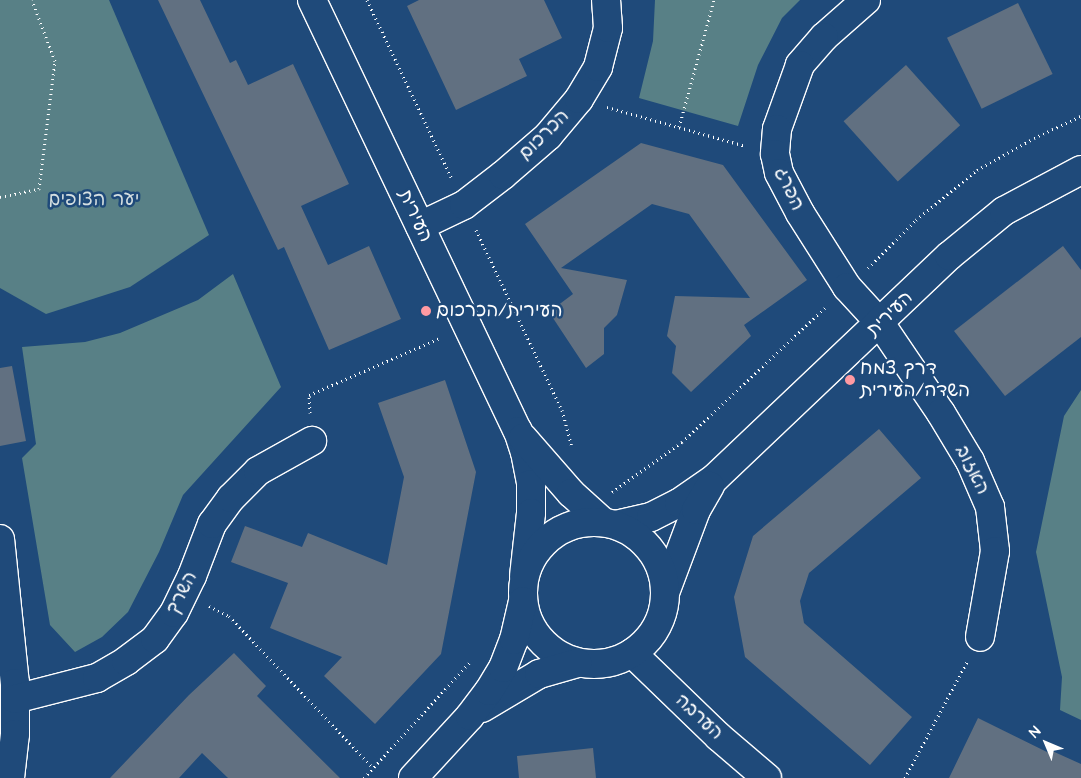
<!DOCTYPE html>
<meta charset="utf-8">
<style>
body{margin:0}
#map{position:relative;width:1081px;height:778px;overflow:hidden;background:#1f4a7a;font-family:"Architects Daughter","Playpen Sans Hebrew",sans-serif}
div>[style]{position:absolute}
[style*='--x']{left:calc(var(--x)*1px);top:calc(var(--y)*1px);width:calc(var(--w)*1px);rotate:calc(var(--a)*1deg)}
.green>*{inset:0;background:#588086}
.building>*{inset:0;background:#617081;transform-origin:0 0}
.path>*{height:3px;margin-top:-1.5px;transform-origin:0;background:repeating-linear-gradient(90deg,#fff 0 1px,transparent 0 5px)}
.roads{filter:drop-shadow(1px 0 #fff) drop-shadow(-1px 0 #fff) drop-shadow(0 1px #fff) drop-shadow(0 -1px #fff)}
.street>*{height:28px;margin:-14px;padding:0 14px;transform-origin:14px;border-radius:14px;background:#1f4a7a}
.secondary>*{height:28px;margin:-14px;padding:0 14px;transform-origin:14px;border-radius:14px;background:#1f4a7a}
.secondary>.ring{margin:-14px;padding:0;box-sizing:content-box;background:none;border:28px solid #1f4a7a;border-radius:50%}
.dots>*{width:14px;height:14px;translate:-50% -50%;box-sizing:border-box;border:2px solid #1f4a7a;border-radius:50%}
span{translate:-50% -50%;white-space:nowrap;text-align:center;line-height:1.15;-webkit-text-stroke:5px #1f4a7a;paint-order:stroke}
.street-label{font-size:19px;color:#fff}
.park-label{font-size:19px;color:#d5dfe1}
.poi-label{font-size:19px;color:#fff}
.left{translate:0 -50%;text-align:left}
.north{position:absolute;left:1021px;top:718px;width:50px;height:50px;-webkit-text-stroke:4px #1f4a7a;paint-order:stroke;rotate:315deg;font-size:14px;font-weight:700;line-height:20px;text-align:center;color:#fff}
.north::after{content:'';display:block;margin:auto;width:18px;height:22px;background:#fff;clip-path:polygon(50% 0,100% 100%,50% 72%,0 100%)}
</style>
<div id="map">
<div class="green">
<div style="clip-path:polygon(0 0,109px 0,209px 235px,130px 287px,46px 314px,0 288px)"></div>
<div style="clip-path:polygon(655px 0,800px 0,782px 18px,758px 65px,738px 126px,639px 98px,653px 41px)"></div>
<div style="clip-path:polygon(233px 274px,281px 387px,183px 495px,159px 552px,128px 612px,102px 637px,75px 652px,50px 625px,22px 458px,36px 444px,22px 347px,85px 342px,120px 333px,198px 300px)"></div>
<div style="clip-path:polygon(1081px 390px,1081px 720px,1060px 710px,1062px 677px,1036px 552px,1064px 416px)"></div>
</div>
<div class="building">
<div style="clip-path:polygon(158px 0,200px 0,230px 63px,236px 60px,248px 85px,293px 64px,349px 184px,301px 206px,328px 265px,369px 246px,401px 319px,329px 350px,284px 247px,278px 250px)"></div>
<div style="clip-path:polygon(419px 0,544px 0,562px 38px,519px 59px,527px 76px,456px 110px,407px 6px)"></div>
<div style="left:1018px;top:3px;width:79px;height:79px;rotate:64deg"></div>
<div style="left:906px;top:65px;width:81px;height:84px;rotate:48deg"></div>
<div style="clip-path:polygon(641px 143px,723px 165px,807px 280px,744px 325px,751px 336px,691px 392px,672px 373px,676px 346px,667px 336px,675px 296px,750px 298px,689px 214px,652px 204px,561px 268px,627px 280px,617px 315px,604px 328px,604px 354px,586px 368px,549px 312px,573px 294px,525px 224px)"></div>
<div style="clip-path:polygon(1063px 246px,1081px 270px,1081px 337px,1005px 396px,954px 331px)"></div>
<div style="clip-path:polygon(12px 366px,26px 441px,0 446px,0 368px)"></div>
<div style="clip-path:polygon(445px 380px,476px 472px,441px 654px,375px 724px,324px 676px,342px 657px,270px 628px,288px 583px,231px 562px,245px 526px,302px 547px,308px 533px,387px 565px,404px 477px,378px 403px)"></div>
<div style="clip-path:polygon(879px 429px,921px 478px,809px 573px,800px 601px,804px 623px,912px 717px,870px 765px,745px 657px,734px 597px,753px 536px)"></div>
<div style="clip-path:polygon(234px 653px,266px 686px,257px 696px,340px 778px,228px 778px,202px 753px,179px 778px,110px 778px,189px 695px)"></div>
<div style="clip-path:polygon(978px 718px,1049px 753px,1050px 750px,1081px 764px,1081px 778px,949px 778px)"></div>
<div style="clip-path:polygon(593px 748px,596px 778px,519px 778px,517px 756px)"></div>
</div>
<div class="path">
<div style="--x:367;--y:0;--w:196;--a:64.6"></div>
<div style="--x:607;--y:107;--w:144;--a:15.7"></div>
<div style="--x:679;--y:127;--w:132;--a:-74.6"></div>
<div style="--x:0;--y:197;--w:40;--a:-12"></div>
<div style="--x:39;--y:189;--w:129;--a:-82.9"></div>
<div style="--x:55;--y:61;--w:65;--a:-110.7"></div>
<div style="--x:476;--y:230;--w:199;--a:64.5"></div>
<div style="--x:562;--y:410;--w:39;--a:75"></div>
<div style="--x:868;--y:268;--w:68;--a:-45"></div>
<div style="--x:916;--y:220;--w:79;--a:-39.3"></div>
<div style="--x:977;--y:170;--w:65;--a:-29.3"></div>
<div style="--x:1034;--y:138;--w:52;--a:-25.1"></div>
<div style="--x:310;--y:413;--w:18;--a:-93"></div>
<div style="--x:309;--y:395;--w:143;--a:-23.5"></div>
<div style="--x:612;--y:492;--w:86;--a:-35.5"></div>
<div style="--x:682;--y:442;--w:199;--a:-43.2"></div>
<div style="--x:209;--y:606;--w:22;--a:27"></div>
<div style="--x:229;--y:616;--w:209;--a:46.5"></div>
<div style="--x:364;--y:778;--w:157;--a:-47.6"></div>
<div style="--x:905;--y:778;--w:132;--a:-61.9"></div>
</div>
<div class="roads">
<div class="street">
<div style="--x:312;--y:0;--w:478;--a:64.5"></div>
<div style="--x:518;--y:431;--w:22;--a:72"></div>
<div style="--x:525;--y:452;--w:33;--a:79"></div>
<div style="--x:531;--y:484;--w:29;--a:90"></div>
<div style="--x:531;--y:513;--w:63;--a:96.3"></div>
<div style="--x:866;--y:0;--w:56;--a:138.6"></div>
<div style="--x:824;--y:37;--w:37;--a:131"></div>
<div style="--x:800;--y:65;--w:68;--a:109.8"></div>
<div style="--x:777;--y:129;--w:25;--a:95"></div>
<div style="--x:775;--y:154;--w:19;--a:78"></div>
<div style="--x:779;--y:173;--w:45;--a:62.3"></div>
<div style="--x:800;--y:213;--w:88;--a:57.6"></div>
<div style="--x:847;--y:287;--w:49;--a:47.5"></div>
<div style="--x:880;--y:323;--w:109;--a:55.9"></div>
<div style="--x:941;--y:413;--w:56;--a:58.9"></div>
<div style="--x:970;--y:461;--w:50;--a:66.5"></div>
<div style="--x:990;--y:507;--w:44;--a:83.5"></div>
<div style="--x:995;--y:551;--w:87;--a:99.9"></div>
<div style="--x:420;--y:226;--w:49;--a:-25.5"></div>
<div style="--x:464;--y:205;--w:49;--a:-37.6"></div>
<div style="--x:503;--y:175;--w:60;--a:-40.9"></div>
<div style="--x:548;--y:136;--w:48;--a:-50"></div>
<div style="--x:579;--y:99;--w:37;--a:-59"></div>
<div style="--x:598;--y:67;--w:40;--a:-75.6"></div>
<div style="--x:608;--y:28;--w:28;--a:-94"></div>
<div style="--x:523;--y:438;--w:73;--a:48.9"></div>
<div style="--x:571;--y:493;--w:43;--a:42.2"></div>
<div style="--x:616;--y:525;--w:36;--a:-13"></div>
<div style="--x:651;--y:517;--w:31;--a:-27"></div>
<div style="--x:679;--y:503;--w:44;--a:-34.8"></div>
<div style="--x:715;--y:478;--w:323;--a:-43.5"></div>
<div style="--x:949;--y:256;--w:71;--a:-39.3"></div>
<div style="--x:1004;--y:211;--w:87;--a:-28"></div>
<div style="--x:0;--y:539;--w:145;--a:84.1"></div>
<div style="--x:15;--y:683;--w:51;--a:90"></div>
<div style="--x:15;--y:734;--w:44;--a:96.5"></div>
<div style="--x:666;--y:590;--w:85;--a:-69.4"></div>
<div style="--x:696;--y:510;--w:28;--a:-60"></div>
<div style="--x:632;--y:653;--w:121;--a:44"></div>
<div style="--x:719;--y:737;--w:63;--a:40.5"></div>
<div style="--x:15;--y:699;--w:85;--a:-14.4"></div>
<div style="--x:97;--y:678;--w:34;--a:-30"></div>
<div style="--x:126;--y:661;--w:36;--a:-37"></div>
<div style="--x:155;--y:639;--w:32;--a:-54"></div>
<div style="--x:174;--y:613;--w:41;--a:-64.1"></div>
<div style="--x:192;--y:576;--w:56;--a:-69"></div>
<div style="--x:212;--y:524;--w:32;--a:-54"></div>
<div style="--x:231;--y:498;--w:38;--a:-45"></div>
<div style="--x:258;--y:471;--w:62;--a:-29.1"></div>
</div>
<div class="secondary">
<div class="ring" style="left:523px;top:522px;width:114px;height:114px"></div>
<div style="--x:482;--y:708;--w:66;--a:-30.8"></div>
<div style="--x:539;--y:674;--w:40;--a:-16"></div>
<div style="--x:413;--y:778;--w:84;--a:-47.4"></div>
<div style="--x:470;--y:716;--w:31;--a:-53"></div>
<div style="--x:489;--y:691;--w:27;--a:-59"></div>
<div style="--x:503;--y:668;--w:30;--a:-69"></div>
<div style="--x:514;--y:640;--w:40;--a:-77"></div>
</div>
</div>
<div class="dots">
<div style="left:426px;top:311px;background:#ff9aa2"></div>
<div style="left:850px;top:380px;background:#ff9aa2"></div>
</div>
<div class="street-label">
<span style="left:544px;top:135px;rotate:-45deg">הכרכום</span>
<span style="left:789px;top:189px;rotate:66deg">הפרג</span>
<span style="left:415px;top:216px;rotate:65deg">העירית</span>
<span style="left:890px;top:314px;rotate:-44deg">העירית</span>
<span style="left:972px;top:470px;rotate:63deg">האזוב</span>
<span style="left:182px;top:593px;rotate:-63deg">השרך</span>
<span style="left:699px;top:717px;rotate:43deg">הערבה</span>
</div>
<div class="park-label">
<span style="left:94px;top:200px">יער הצופים</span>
</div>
<div class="poi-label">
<span class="left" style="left:436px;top:311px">העירית/הכרכום</span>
<span class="left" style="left:860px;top:380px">דרך צמח<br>השדה/העירית</span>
</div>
<div class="north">N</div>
</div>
